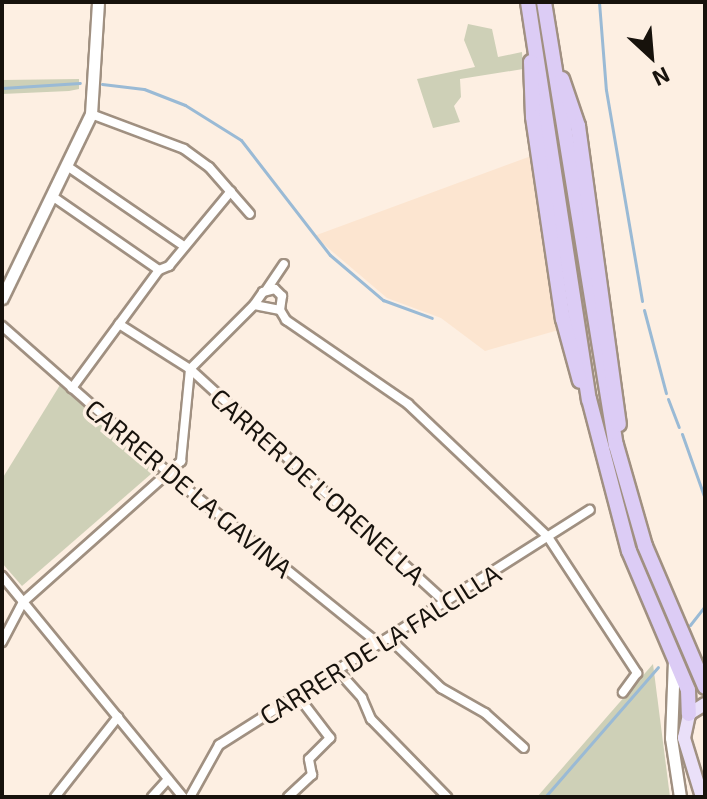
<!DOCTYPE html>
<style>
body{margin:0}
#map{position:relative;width:707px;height:799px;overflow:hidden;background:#fdefe2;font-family:"Exo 2",sans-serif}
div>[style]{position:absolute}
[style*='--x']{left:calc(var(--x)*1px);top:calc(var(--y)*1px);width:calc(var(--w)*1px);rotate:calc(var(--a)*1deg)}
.built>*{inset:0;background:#fce5d0}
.green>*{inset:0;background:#ced0b7}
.stream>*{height:3px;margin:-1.5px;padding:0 1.5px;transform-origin:1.5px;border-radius:1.5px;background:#9abad5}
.roads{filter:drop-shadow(2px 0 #a09081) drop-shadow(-2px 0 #a09081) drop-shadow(0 2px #a09081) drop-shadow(0 -2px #a09081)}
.street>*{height:8px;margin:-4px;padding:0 4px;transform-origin:4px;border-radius:4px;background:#fff}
.secondary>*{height:11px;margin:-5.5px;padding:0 5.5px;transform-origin:5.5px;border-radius:5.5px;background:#fff}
.primary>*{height:12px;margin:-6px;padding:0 6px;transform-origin:6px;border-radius:6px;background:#eae0f9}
.highway>*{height:14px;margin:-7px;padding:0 7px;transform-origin:7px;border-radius:7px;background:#dcccf5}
span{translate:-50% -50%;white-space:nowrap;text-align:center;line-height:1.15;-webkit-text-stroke:7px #fdefe2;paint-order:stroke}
.street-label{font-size:26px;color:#17120c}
.frame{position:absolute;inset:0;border:4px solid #17120c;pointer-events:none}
.north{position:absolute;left:611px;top:16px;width:80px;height:80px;-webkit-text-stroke:6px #fdefe2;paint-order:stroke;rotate:154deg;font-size:22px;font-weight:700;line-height:32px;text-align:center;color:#17120c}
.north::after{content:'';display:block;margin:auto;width:28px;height:36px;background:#17120c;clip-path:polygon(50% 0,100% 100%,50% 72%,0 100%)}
</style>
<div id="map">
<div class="built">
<div style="clip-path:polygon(534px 155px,562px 329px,485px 351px,441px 318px,387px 298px,314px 236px)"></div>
</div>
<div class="green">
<div style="clip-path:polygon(468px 24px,492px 29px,498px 57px,522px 52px,523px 69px,460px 79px,461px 97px,454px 106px,460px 122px,433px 128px,417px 79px,475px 67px,464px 40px)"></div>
<div style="clip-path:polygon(79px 79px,79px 89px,69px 91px,2px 94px,2px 80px)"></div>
<div style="clip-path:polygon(60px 385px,149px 464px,151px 474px,22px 586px,2px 563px,2px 479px)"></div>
<div style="clip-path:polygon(653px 664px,670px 797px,537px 797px)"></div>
</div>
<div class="stream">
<div style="--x:599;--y:2;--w:88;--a:85.5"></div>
<div style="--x:606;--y:90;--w:214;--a:80.3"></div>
<div style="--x:102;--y:84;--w:42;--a:6.8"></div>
<div style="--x:144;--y:89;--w:44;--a:21.3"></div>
<div style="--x:185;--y:105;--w:66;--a:32"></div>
<div style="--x:241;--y:140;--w:145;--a:52.3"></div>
<div style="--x:330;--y:255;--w:70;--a:40.3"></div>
<div style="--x:383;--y:300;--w:52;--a:20.2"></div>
<div style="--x:2;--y:88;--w:78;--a:-3.7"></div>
<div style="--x:644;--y:310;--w:86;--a:75.2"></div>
<div style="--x:668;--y:399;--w:30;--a:69"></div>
<div style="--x:682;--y:434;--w:69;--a:70.5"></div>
<div style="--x:690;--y:625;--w:24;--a:-52"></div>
<div style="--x:545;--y:797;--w:172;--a:-49"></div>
</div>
<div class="roads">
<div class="street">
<div style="--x:91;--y:114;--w:99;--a:20.6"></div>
<div style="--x:184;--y:149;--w:31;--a:36"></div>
<div style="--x:209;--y:167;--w:62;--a:48.9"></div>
<div style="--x:67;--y:166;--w:142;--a:34.4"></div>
<div style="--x:52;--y:196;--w:130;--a:34.7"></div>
<div style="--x:159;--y:270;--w:147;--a:126.4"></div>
<div style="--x:159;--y:270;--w:11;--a:-22"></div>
<div style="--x:169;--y:266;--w:97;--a:-50.4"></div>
<div style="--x:267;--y:289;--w:30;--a:-56"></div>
<div style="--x:275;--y:289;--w:10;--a:45"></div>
<div style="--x:282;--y:296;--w:14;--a:98"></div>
<div style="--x:280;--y:310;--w:26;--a:-169"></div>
<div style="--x:254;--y:305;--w:16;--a:-55"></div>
<div style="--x:263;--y:292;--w:12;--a:-14"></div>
<div style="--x:280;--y:310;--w:12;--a:59"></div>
<div style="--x:286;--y:320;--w:148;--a:34.5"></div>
<div style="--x:408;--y:404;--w:193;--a:43.5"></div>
<div style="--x:548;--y:537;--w:163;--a:56.8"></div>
<div style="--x:637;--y:673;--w:24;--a:126"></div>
<div style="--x:119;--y:324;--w:84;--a:32.4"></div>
<div style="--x:190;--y:369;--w:347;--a:42.4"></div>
<div style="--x:2;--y:326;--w:247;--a:41.4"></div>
<div style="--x:187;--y:489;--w:248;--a:38.9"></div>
<div style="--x:2;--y:576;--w:286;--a:50.7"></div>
<div style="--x:390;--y:639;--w:71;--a:43.9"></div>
<div style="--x:441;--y:688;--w:51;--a:29.6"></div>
<div style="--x:485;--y:713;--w:52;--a:41.9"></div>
<div style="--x:2;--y:642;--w:45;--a:-62.3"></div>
<div style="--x:23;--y:602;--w:212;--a:-41.7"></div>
<div style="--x:181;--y:461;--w:92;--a:-84.4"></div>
<div style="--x:190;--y:369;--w:91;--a:-45"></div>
<div style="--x:338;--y:671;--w:36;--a:48"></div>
<div style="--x:362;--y:698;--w:23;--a:67"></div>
<div style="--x:371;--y:719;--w:109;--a:45.7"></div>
<div style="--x:55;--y:797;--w:102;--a:-51.8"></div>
<div style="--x:152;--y:797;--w:24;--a:-48"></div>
<div style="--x:190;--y:797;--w:60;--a:-60.9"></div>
<div style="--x:219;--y:745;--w:439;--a:-32.4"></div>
<div style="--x:288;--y:797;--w:33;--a:-43"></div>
<div style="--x:312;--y:775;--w:16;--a:-101"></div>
<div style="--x:309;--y:759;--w:30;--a:-45"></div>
<div style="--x:330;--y:738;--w:53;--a:-127.3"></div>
</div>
<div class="secondary">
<div style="--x:2;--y:298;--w:204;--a:-64.2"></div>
<div style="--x:91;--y:114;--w:112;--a:-86.4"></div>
<div style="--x:674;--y:660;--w:78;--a:92.2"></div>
<div style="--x:671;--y:738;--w:60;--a:81.3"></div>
</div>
<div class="primary">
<div style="--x:702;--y:797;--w:62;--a:-107"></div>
<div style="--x:684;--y:738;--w:25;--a:-78"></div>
<div style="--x:689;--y:714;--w:19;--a:-32"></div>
</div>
<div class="highway">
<div style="--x:528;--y:2;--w:402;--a:81.3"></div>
<div style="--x:589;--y:399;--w:157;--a:75.3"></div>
<div style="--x:629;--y:551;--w:151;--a:67"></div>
<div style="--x:688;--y:690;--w:24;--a:88"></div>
<div style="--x:544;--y:2;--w:449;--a:80.8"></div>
<div style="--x:616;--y:445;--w:105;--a:74"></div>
<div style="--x:645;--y:546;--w:153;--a:66.9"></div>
<div style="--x:531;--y:62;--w:55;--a:87.9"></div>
<div style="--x:533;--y:117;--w:204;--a:81.6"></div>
<div style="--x:563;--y:319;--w:64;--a:74.7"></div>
<div style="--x:562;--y:79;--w:50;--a:71.2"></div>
<div style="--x:578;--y:126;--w:301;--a:82.2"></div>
</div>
</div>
<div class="street-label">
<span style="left:318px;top:486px;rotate:42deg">CARRER DE L'ORENELLA</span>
<span style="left:189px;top:488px;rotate:40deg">CARRER DE LA GAVINA</span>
<span style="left:380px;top:644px;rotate:-32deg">CARRER DE LA FALCILLA</span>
</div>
<div class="frame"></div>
<div class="north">N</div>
</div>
